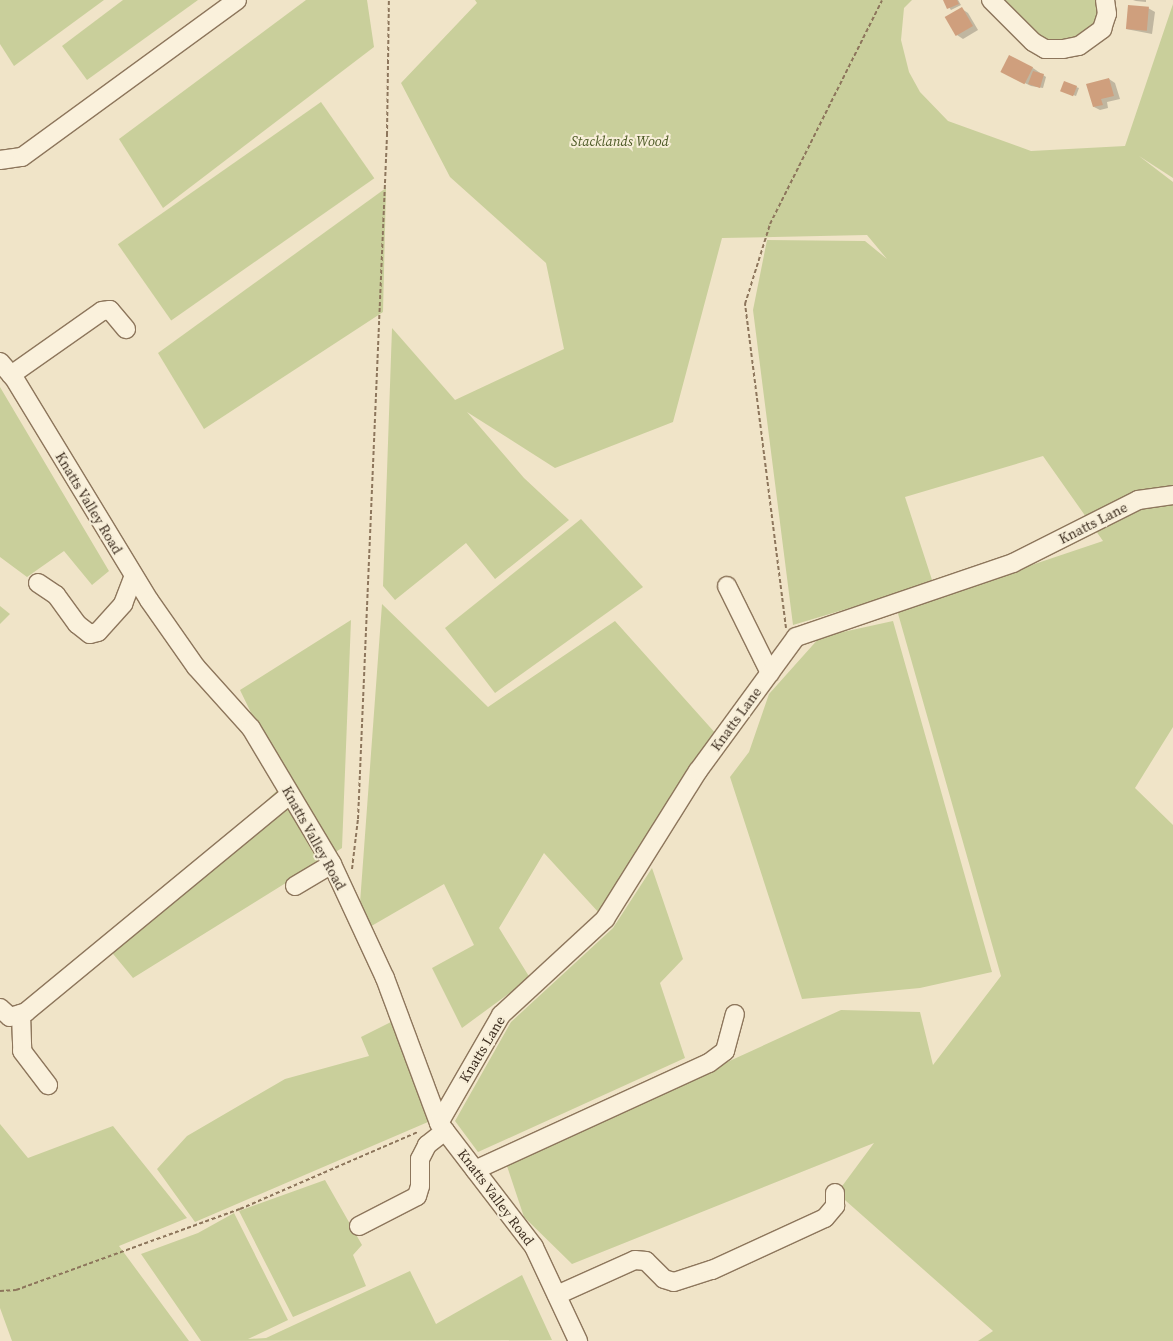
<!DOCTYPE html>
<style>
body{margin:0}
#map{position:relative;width:1173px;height:1341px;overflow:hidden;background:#f0e4c8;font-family:"Source Serif 4",serif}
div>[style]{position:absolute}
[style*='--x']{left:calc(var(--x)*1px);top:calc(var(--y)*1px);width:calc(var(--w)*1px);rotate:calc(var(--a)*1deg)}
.green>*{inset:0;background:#c9cf9b;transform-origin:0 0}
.shadow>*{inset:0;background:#0003}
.building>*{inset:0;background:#cf9f7d;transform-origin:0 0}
.path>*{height:2px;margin-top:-1px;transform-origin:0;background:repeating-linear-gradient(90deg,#8d765c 0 4px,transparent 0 6.5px)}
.roads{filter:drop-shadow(1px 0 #8d765c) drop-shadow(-1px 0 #8d765c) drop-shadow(0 1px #8d765c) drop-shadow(0 -1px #8d765c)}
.minor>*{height:18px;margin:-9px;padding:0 9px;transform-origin:9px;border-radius:9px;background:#faf1dc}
span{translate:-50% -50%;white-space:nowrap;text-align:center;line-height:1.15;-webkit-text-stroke:4px #f7eed8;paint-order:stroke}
.park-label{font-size:14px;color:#4d5a26;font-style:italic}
.street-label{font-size:14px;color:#3d2e20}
</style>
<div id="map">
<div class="green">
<div style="clip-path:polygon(0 0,104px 0,14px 66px,0 44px)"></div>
<div style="clip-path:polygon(123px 0,198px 0,87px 80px,62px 46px)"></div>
<div style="clip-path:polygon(306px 0,367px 0,374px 47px,163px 208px,119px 139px)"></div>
<div style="clip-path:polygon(475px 0,912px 0,904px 8px,901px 40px,909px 72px,920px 92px,948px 121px,1031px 151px,1125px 146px,1173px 4px,1173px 178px,1139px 156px,1173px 182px,1173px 727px,1135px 788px,1173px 825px,1173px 1341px,978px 1341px,993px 1331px,837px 1193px,874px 1143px,572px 1264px,524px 1217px,506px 1163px,841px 1010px,920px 1012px,933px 1065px,1001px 976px,897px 610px,1103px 541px,1043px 456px,905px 497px,933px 583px,793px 625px,753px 310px,767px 240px,865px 241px,887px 259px,867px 235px,722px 238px,673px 422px,555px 468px,467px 412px,524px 478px,569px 520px,495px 579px,466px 543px,395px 600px,383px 586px,392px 328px,455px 400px,564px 349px,546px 263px,450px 177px,401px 83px,477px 3px)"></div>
<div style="clip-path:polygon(998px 0,1099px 0,1100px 7px,1094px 27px,1074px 41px,1049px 42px,1037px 37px)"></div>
<div style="left:321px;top:102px;width:93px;height:248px;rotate:55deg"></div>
<div style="clip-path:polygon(386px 188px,383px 312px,204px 429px,158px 353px)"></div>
<div style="clip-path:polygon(0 387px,109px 571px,92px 585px,64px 551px,27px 577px,0 557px)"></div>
<div style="clip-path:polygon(581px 519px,643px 587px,495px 693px,445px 628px)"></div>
<div style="clip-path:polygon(382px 604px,488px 707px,615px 621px,717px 735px,600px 914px,544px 853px,499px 928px,530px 978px,462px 1028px,432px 968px,474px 945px,444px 884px,368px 928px,360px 903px)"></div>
<div style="clip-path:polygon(0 606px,10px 614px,0 624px)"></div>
<div style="clip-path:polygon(351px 620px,342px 848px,133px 978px,109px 949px,285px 783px,240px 690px)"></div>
<div style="clip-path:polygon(893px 621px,992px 972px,920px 988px,802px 999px,730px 777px,749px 752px,769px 694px,820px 637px)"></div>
<div style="clip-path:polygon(652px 868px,683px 959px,660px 983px,685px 1058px,478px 1152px,455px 1121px,511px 1022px,613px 928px)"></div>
<div style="clip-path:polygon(391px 1022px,428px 1122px,195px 1222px,157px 1169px,187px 1136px,285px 1079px,369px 1056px,361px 1037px)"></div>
<div style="clip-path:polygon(0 1124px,28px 1158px,113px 1126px,187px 1218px,119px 1246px,189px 1341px,12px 1341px,0 1308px)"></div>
<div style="clip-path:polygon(325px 1180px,362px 1245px,353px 1255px,366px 1286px,293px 1317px,239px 1211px)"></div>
<div style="clip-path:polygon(234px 1213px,288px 1320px,248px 1339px,266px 1338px,410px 1271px,436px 1324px,522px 1275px,552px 1340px,201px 1341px,141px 1254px,198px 1233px)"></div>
</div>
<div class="shadow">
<div style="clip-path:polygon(944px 0,958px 0,961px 5px,951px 10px)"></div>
<div style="clip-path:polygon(1133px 0,1146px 0,1146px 2px,1136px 1px)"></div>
<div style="clip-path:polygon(1148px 8px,1155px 12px,1152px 34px,1126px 29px)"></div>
<div style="clip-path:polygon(962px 9px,968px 13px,978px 30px,963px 39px,957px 35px)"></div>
<div style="clip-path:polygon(1033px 68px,1046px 77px,1043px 88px,1031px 86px,1008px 75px)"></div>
<div style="clip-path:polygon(1109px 79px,1115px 83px,1120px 99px,1107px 102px,1108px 108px,1100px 110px,1094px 107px)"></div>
<div style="clip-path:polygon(1076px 87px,1079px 88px,1076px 96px,1065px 92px)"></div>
</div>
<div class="building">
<div style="clip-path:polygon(943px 0,957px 0,959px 4px,947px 9px)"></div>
<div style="left:1128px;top:5px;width:21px;height:24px;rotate:5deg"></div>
<div style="left:962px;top:7px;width:22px;height:20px;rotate:60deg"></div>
<div style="left:1009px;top:55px;width:27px;height:19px;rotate:27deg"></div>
<div style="clip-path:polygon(1033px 71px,1044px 74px,1040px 88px,1028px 84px)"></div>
<div style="clip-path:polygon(1109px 78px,1114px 96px,1101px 99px,1103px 105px,1093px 107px,1086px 84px)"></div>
<div style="left:1064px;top:81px;width:14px;height:11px;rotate:21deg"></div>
</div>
<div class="path">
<div style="--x:786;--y:628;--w:327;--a:-97.2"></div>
<div style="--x:745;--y:304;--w:84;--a:-72.6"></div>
<div style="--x:770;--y:224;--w:250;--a:-63.4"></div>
<div style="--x:352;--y:869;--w:50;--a:-83.2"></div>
<div style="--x:358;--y:819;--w:685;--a:-87.57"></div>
<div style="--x:387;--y:135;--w:135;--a:-89.2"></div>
<div style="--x:0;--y:1291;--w:16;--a:-4"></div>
<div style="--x:16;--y:1290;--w:238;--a:-19.9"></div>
<div style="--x:240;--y:1209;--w:194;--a:-23.4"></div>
</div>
<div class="roads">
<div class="minor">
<div style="--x:991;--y:0;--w:59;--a:45"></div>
<div style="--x:1033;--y:42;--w:14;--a:30"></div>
<div style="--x:1045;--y:49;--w:18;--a:0"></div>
<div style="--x:1063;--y:49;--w:16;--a:-11"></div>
<div style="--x:1079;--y:46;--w:29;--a:-36"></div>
<div style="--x:1102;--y:29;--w:16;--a:-72"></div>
<div style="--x:1107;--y:14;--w:14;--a:-98"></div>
<div style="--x:0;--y:160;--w:22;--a:-8"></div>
<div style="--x:22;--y:157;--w:266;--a:-36.1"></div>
<div style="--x:0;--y:362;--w:21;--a:49"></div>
<div style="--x:14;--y:378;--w:260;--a:58.7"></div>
<div style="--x:149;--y:600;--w:82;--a:55"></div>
<div style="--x:196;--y:667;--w:82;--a:48"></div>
<div style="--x:251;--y:728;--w:158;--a:59.2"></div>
<div style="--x:332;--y:864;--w:126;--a:65.1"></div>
<div style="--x:385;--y:978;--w:155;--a:69.6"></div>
<div style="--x:439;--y:1123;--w:156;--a:52.5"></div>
<div style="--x:534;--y:1247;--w:104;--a:64.9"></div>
<div style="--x:11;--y:375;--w:111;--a:-35.1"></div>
<div style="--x:102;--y:311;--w:8;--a:-7"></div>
<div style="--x:110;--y:310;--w:25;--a:50"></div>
<div style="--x:38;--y:583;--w:22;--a:34"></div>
<div style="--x:56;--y:595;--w:36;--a:54"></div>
<div style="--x:77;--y:624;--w:16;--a:38"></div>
<div style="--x:90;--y:634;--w:8;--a:-14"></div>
<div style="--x:98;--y:632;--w:38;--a:-48"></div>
<div style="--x:123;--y:604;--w:30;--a:-69"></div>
<div style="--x:727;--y:586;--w:97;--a:63.7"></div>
<div style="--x:295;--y:886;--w:43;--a:-30.7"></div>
<div style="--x:0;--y:1008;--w:13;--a:42"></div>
<div style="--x:10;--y:1017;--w:17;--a:-17"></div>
<div style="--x:26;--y:1012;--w:342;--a:-39.5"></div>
<div style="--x:21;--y:1014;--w:37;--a:88"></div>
<div style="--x:22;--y:1051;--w:43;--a:52.6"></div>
<div style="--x:439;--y:1123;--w:125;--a:-60.1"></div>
<div style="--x:501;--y:1015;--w:142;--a:-42.7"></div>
<div style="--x:605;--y:919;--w:175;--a:-57.9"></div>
<div style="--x:698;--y:771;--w:166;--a:-53.8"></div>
<div style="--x:796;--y:637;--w:229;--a:-18.8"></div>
<div style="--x:1013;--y:563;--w:140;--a:-26.7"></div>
<div style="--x:1138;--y:500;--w:35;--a:-8"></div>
<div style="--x:475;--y:1170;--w:257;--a:-24.6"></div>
<div style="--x:709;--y:1063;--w:20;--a:-37"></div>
<div style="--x:725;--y:1051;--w:38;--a:-75"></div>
<div style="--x:359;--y:1226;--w:65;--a:-27.3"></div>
<div style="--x:417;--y:1196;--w:10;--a:-73"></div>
<div style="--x:420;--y:1186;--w:27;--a:-90"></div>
<div style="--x:420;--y:1159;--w:16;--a:-63"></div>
<div style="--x:427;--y:1145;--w:23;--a:-38"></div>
<div style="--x:557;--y:1295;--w:85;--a:-24.2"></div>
<div style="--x:635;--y:1260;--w:11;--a:5"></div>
<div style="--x:646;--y:1261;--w:25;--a:45"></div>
<div style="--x:664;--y:1279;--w:10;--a:17"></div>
<div style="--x:674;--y:1282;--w:40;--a:-18"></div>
<div style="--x:712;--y:1270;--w:124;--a:-24.7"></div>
<div style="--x:825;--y:1218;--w:16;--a:-50"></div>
<div style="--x:835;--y:1206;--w:13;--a:-90"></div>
</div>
</div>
<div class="park-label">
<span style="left:620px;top:141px">Stacklands Wood</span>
</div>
<div class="street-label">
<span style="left:89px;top:503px;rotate:59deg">Knatts Valley Road</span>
<span style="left:1093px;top:523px;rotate:-27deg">Knatts Lane</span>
<span style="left:736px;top:719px;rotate:-54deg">Knatts Lane</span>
<span style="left:314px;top:838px;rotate:61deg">Knatts Valley Road</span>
<span style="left:482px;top:1049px;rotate:-59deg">Knatts Lane</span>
<span style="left:496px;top:1197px;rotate:53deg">Knatts Valley Road</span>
</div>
</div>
